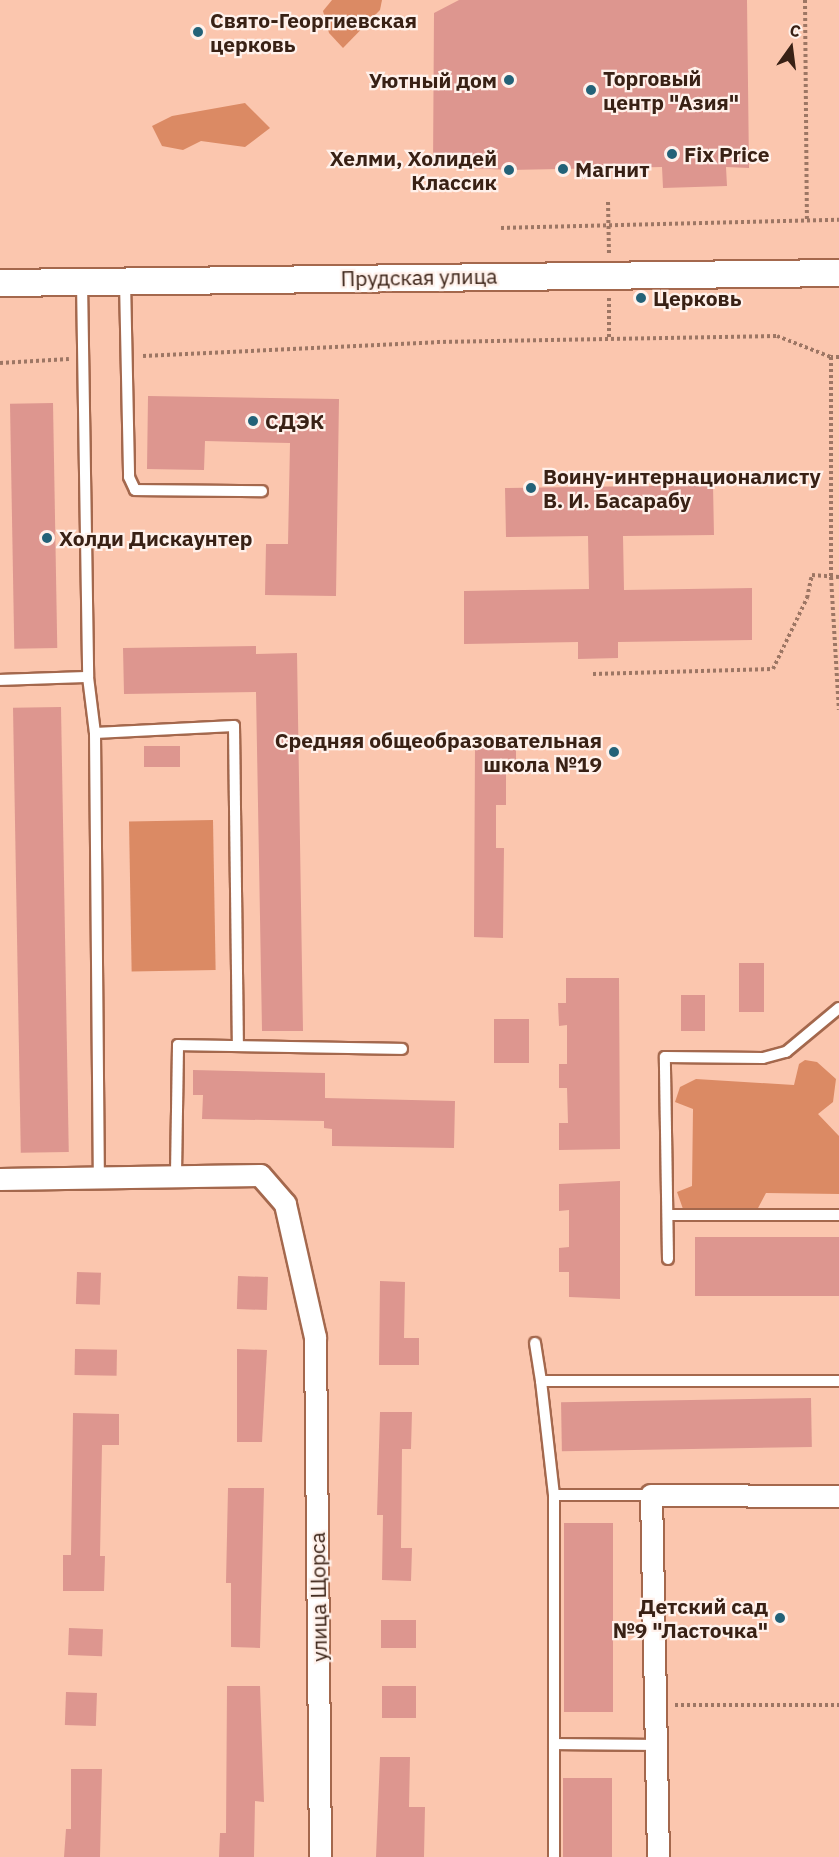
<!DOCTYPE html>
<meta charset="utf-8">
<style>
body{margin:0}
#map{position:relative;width:839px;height:1857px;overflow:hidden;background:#fbc6ae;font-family:"IBM Plex Sans",sans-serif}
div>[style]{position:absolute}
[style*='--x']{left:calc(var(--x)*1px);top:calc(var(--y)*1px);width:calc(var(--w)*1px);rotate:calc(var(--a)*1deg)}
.green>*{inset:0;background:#db8a64;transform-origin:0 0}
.building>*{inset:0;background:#dd968f;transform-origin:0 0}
.path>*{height:4px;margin-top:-2px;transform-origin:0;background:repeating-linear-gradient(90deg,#9d7664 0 3px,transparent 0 6px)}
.roads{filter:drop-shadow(2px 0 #a4684d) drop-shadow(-2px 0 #a4684d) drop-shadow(0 2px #a4684d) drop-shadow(0 -2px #a4684d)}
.service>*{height:10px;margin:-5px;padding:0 5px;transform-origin:5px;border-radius:5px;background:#fff}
.minor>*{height:21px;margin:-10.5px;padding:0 10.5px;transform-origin:10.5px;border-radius:10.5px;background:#fff}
.tertiary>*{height:26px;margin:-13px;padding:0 13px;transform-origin:13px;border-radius:13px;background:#fff}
.dots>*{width:16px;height:16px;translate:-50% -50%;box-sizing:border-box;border:3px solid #fff1eb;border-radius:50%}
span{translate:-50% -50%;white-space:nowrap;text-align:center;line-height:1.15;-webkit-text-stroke:4.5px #fff1eb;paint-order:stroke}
.poi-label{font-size:21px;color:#392115;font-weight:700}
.left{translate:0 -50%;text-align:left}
.right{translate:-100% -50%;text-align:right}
.street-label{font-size:21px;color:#392115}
.north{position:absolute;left:761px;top:18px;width:60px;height:60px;-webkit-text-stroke:4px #fff1eb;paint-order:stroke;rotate:14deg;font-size:16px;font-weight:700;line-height:24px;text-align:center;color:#392115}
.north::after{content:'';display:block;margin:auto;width:21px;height:27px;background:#392115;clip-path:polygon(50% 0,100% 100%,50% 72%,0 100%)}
</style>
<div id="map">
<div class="green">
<div style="clip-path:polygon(332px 0,382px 0,380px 10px,343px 48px,329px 33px,323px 11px)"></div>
<div style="clip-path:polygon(245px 103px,270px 128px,245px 147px,201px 141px,183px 150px,162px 146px,152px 126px,172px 116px)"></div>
<div style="left:213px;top:820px;width:150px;height:84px;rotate:89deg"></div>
<div style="clip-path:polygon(805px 1060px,817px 1062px,836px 1079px,833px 1102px,818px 1114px,839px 1136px,839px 1194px,766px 1193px,757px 1210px,690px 1212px,683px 1209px,677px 1192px,692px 1186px,693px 1109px,675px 1102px,680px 1087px,696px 1079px,794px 1085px,799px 1064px)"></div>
</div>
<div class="building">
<div style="clip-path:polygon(459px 0,747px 0,749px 168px,726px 167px,727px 186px,663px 188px,662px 167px,509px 170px,433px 166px,434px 13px)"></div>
<div style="clip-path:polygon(148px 396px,339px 399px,336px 596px,265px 595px,266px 544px,288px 544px,290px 443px,205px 441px,204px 470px,147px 469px)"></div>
<div style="left:53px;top:403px;width:245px;height:43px;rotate:89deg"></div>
<div style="clip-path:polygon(713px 485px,714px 535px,623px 536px,624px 590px,752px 588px,752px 640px,618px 642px,618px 658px,578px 659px,578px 642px,464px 644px,464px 591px,589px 589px,588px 536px,506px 537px,505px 488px)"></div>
<div style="clip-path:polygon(256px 646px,256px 654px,297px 653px,303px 1031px,262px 1031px,256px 692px,124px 694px,123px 648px)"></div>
<div style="left:61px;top:707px;width:445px;height:48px;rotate:89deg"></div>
<div style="left:144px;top:746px;width:36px;height:21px"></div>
<div style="clip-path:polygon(475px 746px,516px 746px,516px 770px,506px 770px,506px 805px,496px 805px,496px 848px,504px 848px,503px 938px,474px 937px)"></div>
<div style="left:739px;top:963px;width:25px;height:49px"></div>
<div style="clip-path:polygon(566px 978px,619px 978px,620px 1149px,559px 1150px,559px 1123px,568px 1123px,567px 1088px,559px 1088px,559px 1064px,567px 1064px,567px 1025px,559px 1026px,558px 1003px,566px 1003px)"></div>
<div style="left:681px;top:995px;width:24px;height:36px"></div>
<div style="left:494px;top:1019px;width:35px;height:44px"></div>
<div style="clip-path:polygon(193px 1070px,325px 1073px,325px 1098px,455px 1101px,454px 1148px,332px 1146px,332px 1129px,324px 1128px,324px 1121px,202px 1119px,203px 1095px,193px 1095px)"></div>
<div style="clip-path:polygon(620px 1181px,620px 1299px,569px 1297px,569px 1272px,559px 1272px,559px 1248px,569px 1247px,569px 1210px,559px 1211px,559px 1184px)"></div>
<div style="left:839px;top:1237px;width:59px;height:144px;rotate:90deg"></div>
<div style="left:77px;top:1272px;width:24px;height:32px;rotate:2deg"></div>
<div style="left:238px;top:1276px;width:30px;height:33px;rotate:2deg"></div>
<div style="clip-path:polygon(380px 1281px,405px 1282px,404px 1338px,419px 1338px,419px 1365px,379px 1365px)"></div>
<div style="left:75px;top:1349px;width:42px;height:26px;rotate:1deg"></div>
<div style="clip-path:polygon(237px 1349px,267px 1350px,262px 1442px,237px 1442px)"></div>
<div style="left:811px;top:1398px;width:49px;height:250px;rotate:89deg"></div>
<div style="clip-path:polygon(380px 1412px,412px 1412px,411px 1449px,402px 1449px,401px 1548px,412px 1548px,411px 1581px,382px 1580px,383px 1515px,377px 1515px)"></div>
<div style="clip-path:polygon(73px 1413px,119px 1414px,119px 1445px,102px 1445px,100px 1556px,105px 1556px,104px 1591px,63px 1591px,63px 1555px,71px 1555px)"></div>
<div style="clip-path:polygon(228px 1488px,264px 1488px,260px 1648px,231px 1647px,231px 1583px,226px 1583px)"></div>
<div style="left:564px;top:1523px;width:49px;height:189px"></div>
<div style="left:381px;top:1620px;width:35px;height:28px"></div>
<div style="left:69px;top:1628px;width:34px;height:27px;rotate:2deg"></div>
<div style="clip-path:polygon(227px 1686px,260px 1686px,264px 1802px,255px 1801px,254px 1857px,219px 1857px,220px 1833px,226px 1833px)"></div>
<div style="left:382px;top:1686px;width:34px;height:32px"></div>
<div style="left:66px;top:1692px;width:31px;height:33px;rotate:2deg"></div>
<div style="clip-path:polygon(380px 1757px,410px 1757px,409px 1807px,425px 1807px,424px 1857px,376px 1857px)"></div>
<div style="clip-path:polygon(71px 1769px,102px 1769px,100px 1857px,64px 1857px,66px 1829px,71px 1829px)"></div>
<div style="left:612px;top:1778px;width:79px;height:49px;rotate:90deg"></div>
</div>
<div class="path">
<div style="--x:805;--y:0;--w:219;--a:89.5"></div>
<div style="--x:608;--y:202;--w:52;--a:88.9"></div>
<div style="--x:501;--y:228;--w:338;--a:-1.4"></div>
<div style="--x:609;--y:298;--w:41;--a:90"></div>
<div style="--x:143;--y:356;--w:294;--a:-2.7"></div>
<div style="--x:437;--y:342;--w:340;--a:-1"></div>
<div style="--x:777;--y:336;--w:58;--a:21.3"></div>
<div style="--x:839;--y:357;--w:8;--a:180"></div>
<div style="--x:831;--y:357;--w:220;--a:90"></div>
<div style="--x:831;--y:577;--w:133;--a:86.6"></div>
<div style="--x:0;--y:363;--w:69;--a:-3.3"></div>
<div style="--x:593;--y:674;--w:180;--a:-1.6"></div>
<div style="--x:773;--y:669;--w:79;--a:-64.4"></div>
<div style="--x:807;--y:598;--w:24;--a:-78"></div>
<div style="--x:812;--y:575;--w:27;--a:4"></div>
<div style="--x:675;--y:1705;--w:164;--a:0"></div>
</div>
<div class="roads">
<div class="service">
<div style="--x:125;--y:281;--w:196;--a:88.8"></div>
<div style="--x:129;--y:477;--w:14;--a:65"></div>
<div style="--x:135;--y:490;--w:127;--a:0.5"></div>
<div style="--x:82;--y:282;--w:395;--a:89.1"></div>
<div style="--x:88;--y:677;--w:56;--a:82.9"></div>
<div style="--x:95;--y:733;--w:442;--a:89.5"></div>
<div style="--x:0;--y:680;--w:88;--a:-2"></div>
<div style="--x:95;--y:733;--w:139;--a:-2.9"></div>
<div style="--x:234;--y:726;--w:320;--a:89.3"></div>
<div style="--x:176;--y:1174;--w:129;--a:-89.1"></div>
<div style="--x:178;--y:1045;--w:224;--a:1"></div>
<div style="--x:668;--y:1215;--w:171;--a:0"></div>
<div style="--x:668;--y:1259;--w:202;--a:-90.9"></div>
<div style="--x:665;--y:1057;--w:98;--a:0.6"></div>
<div style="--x:763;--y:1058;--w:24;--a:-15"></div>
<div style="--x:786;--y:1052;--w:69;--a:-39.7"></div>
<div style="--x:535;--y:1343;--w:38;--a:81"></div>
<div style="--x:541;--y:1381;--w:298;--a:0"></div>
<div style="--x:541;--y:1381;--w:115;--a:83.5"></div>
<div style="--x:554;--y:1495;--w:362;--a:90"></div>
<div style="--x:554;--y:1495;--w:97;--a:0"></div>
<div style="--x:554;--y:1744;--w:101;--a:0.6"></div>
</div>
<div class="minor">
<div style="--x:0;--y:1179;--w:260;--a:-0.9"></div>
<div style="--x:260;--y:1175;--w:38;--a:49"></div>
<div style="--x:285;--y:1204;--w:136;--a:77.3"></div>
<div style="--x:315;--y:1337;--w:520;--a:89.45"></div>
<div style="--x:658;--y:1857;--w:362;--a:-91.1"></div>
<div style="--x:651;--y:1495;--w:188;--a:0.3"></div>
</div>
<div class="tertiary">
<div style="--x:0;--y:283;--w:839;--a:-0.68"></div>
</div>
</div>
<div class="dots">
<div style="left:198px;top:32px;background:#236278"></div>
<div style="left:509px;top:80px;background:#236278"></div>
<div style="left:591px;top:90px;background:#236278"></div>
<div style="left:672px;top:154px;background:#236278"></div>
<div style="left:563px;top:169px;background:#236278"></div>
<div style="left:509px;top:170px;background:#236278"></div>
<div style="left:641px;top:298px;background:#236278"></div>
<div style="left:253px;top:421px;background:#236278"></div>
<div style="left:531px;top:488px;background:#236278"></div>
<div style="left:47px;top:538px;background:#236278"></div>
<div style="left:614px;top:752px;background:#236278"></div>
<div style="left:780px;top:1618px;background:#236278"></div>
</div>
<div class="poi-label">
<span class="left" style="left:210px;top:32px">Свято-Георгиевская<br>церковь</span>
<span class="left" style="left:603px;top:90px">Торговый<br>центр "Азия"</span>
<span class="right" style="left:497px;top:80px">Уютный дом</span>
<span class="left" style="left:684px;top:154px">Fix Price</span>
<span class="right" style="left:497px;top:170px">Хелми, Холидей<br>Классик</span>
<span class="left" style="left:575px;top:169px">Магнит</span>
<span class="left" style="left:653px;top:298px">Церковь</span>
<span class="left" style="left:265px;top:421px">СДЭК</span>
<span class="left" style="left:543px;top:488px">Воину-интернационалисту<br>В. И. Басарабу</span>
<span class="left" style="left:59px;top:538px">Холди Дискаунтер</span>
<span class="right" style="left:602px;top:752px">Средняя общеобразовательная<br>школа №19</span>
<span class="right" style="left:768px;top:1618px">Детский сад<br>№9 "Ласточка"</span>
</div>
<div class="street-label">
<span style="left:419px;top:277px;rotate:-1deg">Прудская улица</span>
<span style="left:318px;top:1597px;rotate:-91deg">улица Щорса</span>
</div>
<div class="north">С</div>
</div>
